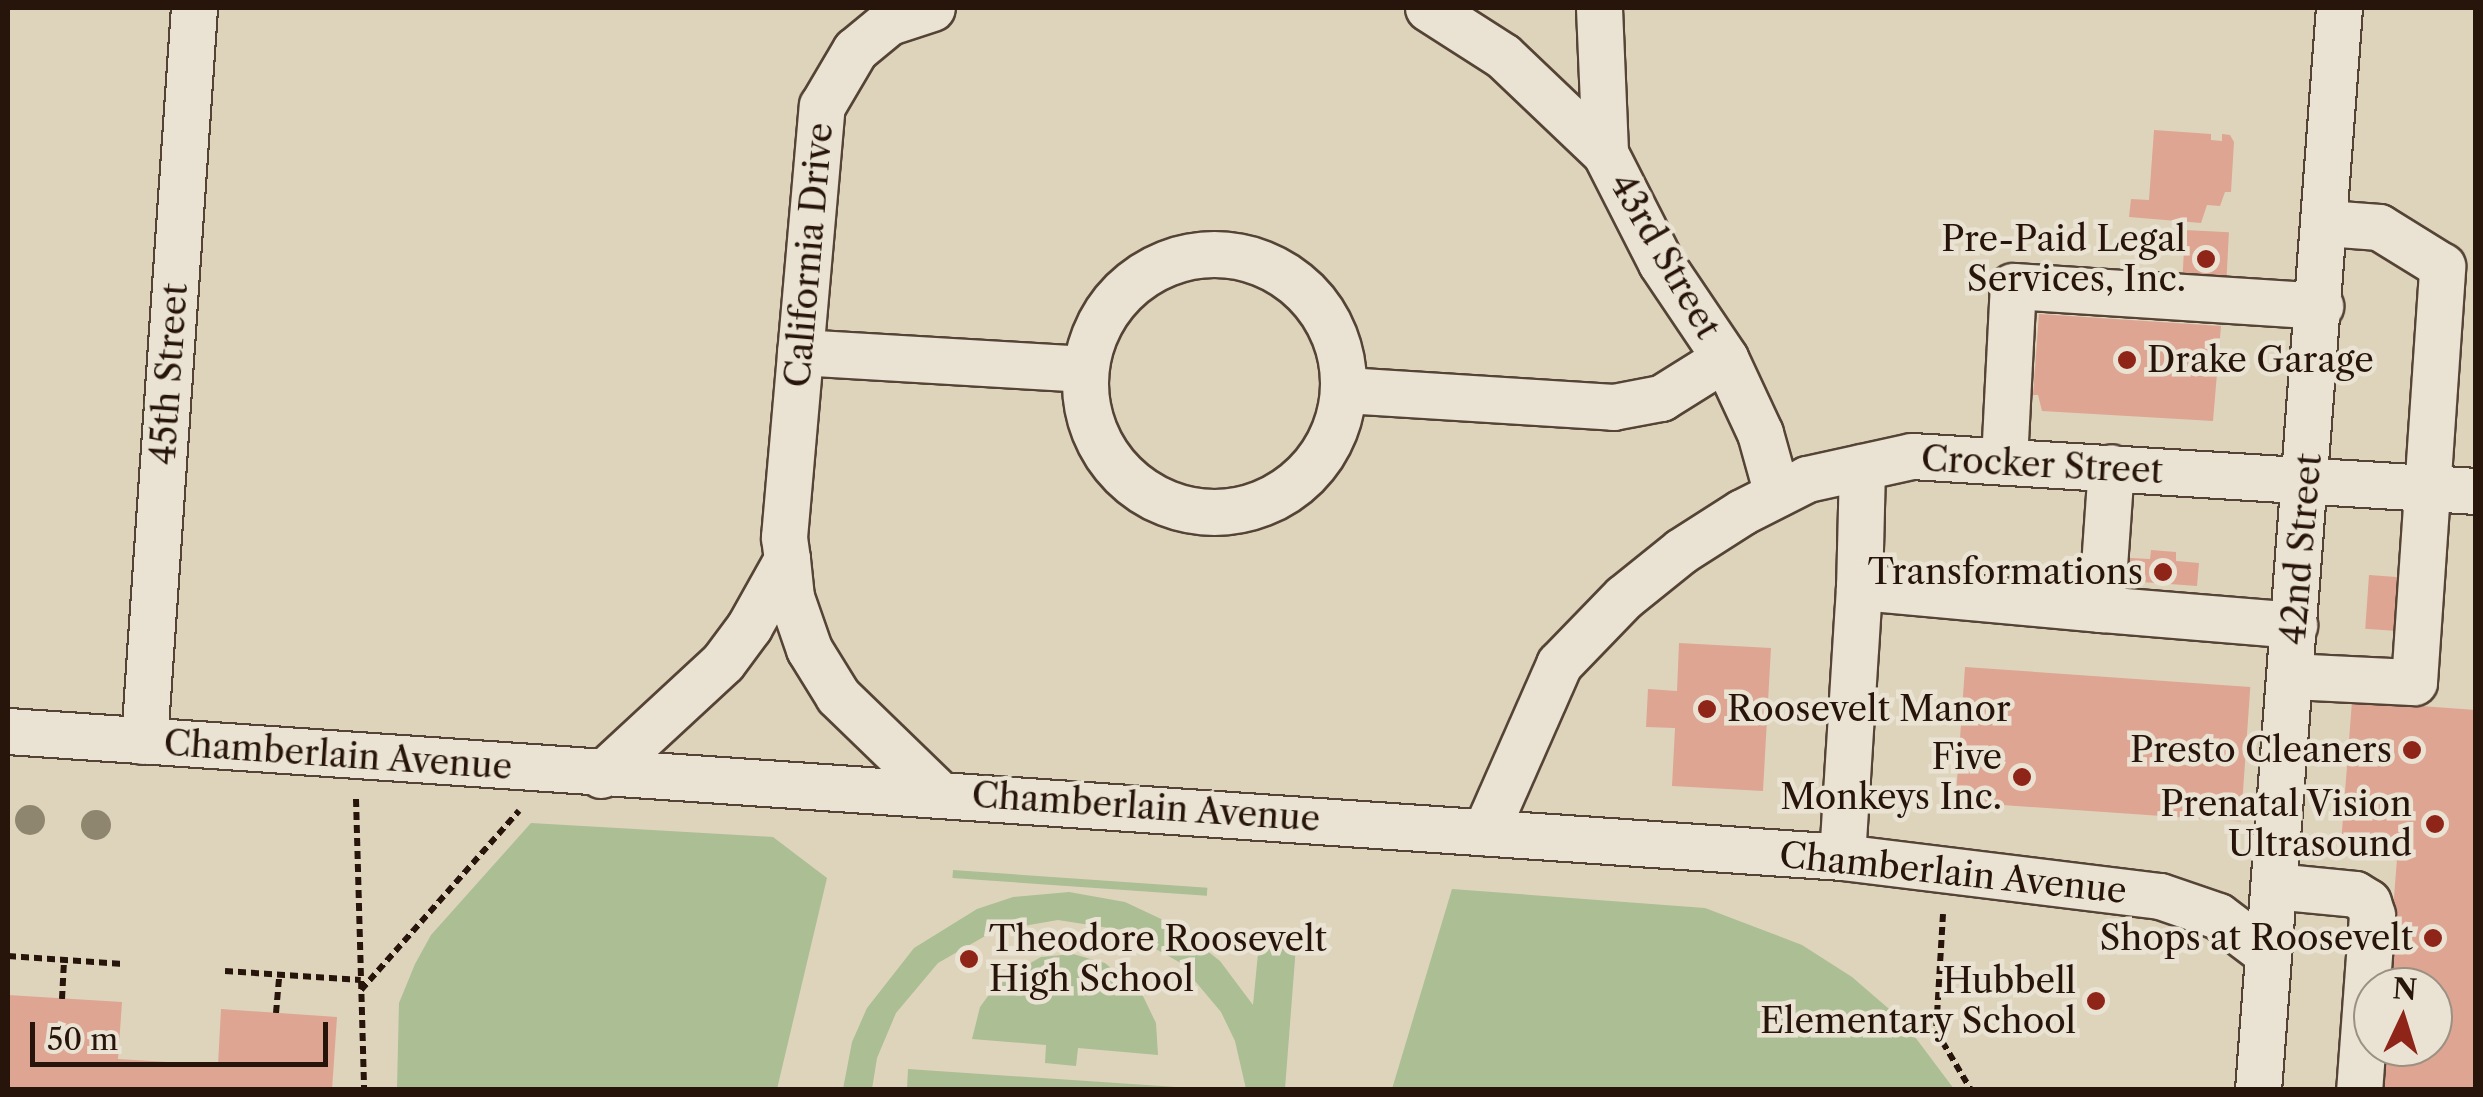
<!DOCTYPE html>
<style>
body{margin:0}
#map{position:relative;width:2483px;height:1097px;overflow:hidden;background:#ded4bb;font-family:"Libre Caslon Text",serif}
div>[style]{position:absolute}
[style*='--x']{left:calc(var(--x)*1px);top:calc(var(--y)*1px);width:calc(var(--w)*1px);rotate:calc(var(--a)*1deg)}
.green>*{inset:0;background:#abbe94;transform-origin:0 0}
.building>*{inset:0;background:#dea593;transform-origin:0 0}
.path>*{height:6px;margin-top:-3px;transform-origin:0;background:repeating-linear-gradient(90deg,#27140a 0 8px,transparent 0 13px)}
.roads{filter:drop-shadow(2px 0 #554436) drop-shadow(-2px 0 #554436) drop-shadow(0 2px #554436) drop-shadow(0 -2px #554436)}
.minor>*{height:45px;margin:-22.5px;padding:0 22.5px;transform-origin:22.5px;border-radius:22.5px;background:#eae3d3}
.minor>.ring{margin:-22.5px;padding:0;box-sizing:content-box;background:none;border:45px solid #eae3d3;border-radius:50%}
.trees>*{width:30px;height:30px;margin:-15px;border-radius:50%;background:#8f8670}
.dots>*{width:28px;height:28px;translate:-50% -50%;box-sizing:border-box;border:5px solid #eae3d3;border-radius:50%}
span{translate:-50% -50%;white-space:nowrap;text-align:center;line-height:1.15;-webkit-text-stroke:9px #eae3d3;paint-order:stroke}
.poi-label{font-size:35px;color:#27140a}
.right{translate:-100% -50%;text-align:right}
.left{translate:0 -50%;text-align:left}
.street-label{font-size:35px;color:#27140a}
.frame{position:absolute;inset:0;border:10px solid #27140a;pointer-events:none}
.north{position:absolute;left:2353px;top:967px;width:100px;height:100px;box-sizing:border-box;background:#eae3d3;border:2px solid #9c9083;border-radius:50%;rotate:4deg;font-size:28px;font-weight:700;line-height:40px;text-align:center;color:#27140a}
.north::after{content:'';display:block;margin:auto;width:35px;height:45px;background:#8f2418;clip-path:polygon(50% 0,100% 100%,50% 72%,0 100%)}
.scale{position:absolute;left:30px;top:1022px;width:298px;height:45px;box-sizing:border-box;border:5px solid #27140a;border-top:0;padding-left:12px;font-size:30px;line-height:35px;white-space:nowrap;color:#27140a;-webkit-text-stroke:8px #eae3d3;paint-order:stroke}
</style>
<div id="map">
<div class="green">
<div style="clip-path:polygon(531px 823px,773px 837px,827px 878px,777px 1089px,397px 1089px,399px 1003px,415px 964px,431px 935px)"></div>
<div style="left:953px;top:870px;width:255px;height:8px;rotate:4deg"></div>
<div style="clip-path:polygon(1452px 889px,1705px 908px,1802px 945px,1852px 977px,1903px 1021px,1954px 1089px,1392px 1089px)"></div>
<div style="clip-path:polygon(1069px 892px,1125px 902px,1176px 926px,1220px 961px,1253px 1005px,1259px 943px,1296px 946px,1285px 1089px,1246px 1089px,1235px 1041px,1221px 1012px,1179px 962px,1122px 930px,1058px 920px,994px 931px,938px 963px,896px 1013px,877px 1058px,872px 1089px,843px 1089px,852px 1042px,867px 1008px,914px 948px,977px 909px,1013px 897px)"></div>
<div style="clip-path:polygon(1073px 954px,1105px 963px,1142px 994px,1156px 1023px,1158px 1055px,1078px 1048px,1076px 1066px,1045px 1063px,1046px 1045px,972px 1039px,980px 1007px,999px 981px,1041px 957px)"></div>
<div style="clip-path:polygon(908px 1069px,1206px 1089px,907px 1089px)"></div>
</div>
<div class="building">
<div style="clip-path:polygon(2154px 130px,2211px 134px,2211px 140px,2222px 141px,2222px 134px,2230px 135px,2234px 142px,2231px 192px,2225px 192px,2220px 206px,2207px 205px,2201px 223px,2129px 217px,2131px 199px,2149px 200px)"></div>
<div style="left:2185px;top:230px;width:44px;height:55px;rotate:3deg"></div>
<div style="clip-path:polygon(2039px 314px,2221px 326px,2213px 421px,2042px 411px,2038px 395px,2033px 395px)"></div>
<div style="clip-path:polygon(2151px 550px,2176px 552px,2176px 561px,2199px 563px,2197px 586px,2128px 581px,2130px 558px,2150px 559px)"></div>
<div style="left:2369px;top:575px;width:45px;height:54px;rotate:4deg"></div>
<div style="clip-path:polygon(1679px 643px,1771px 648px,1763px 791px,1672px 786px,1675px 728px,1646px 727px,1648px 689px,1677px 691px)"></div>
<div style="left:1965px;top:667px;width:286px;height:135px;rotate:4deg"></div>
<div style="clip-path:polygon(2352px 701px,2476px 710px,2476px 1090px,2378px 1090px,2382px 1047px,2433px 1047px,2433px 987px,2387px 987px,2397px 859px,2351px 858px,2341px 844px)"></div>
<div style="clip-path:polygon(8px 995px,122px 1002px,118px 1059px,218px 1065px,221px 1009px,337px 1017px,332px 1090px,8px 1090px)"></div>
</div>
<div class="path">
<div style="--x:356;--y:799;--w:291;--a:88.4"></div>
<div style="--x:1943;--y:914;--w:117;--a:93.4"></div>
<div style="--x:1936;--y:1031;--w:69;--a:59.3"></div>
<div style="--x:8;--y:956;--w:115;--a:4"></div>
<div style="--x:225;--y:971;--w:136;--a:3.8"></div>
<div style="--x:361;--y:990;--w:239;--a:-48.6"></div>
<div style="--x:62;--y:999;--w:39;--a:-87"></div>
<div style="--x:276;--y:1013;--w:38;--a:-85"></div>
</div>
<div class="roads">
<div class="minor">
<div style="--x:1428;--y:8;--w:89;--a:32.6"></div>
<div style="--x:1503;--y:56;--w:141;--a:43.6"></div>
<div style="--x:1599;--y:8;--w:145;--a:87.6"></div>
<div style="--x:1605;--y:153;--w:123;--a:63"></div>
<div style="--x:1661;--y:263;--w:115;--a:56"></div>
<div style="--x:1725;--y:358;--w:83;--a:65"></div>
<div style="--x:1760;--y:433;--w:63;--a:74.4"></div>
<div class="ring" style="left:1085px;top:254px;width:213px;height:213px"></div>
<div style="--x:800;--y:352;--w:285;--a:3.4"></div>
<div style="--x:1345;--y:390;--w:269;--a:3.6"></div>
<div style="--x:1613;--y:407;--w:49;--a:-10.6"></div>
<div style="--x:1661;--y:398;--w:75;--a:-32"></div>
<div style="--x:2004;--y:461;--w:175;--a:-87.1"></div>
<div style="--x:2013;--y:286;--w:308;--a:3.7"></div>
<div style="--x:1862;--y:467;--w:120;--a:91.4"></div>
<div style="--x:1859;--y:587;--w:243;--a:5.2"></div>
<div style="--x:2101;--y:609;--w:142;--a:-86"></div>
<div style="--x:787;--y:559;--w:38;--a:84"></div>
<div style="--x:791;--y:597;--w:55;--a:70.9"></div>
<div style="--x:809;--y:649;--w:55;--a:58.3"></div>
<div style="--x:838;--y:696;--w:138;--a:44.1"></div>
<div style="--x:2101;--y:609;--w:194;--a:4.7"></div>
<div style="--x:2290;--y:676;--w:124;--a:2.8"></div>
<div style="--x:2414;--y:682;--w:417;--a:-86.1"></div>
<div style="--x:2442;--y:266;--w:74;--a:-148.2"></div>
<div style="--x:2379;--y:227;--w:53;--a:-175.7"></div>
<div style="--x:8;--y:731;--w:1838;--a:3.93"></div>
<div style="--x:1842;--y:857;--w:320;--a:7"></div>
<div style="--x:2160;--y:896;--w:61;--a:19"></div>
<div style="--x:2218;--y:916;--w:61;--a:37.1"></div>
<div style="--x:144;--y:741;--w:735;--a:-86.1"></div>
<div style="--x:601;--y:775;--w:166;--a:-42.8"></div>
<div style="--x:723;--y:662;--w:44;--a:-53.4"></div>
<div style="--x:749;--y:627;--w:78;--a:-60.8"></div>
<div style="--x:787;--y:559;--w:22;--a:-98"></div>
<div style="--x:784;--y:537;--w:433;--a:-85"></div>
<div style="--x:822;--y:106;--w:65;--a:-59.5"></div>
<div style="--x:855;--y:50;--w:44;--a:-39.5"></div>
<div style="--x:889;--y:22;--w:45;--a:-18"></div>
<div style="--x:1485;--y:832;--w:184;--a:-66.2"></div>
<div style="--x:1559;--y:664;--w:93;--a:-45.9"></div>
<div style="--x:1624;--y:597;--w:73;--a:-38.9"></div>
<div style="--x:1681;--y:551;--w:72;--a:-32.6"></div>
<div style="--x:1742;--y:512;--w:73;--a:-26.9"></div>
<div style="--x:1807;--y:479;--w:107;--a:-12.4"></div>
<div style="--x:1912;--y:456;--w:565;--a:3.55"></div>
<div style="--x:1842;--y:857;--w:271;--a:-86.4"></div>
<div style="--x:2274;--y:886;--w:81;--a:5.6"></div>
<div style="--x:2355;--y:894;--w:15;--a:32"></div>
<div style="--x:2368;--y:902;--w:14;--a:73"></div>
<div style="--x:2372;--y:915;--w:175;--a:94.2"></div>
<div style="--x:2258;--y:1090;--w:1085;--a:-85.72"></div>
</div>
</div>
<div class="trees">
<div style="left:30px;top:820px"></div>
<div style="left:96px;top:825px"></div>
</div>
<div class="dots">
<div style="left:2206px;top:259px;background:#8f2418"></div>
<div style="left:2127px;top:360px;background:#8f2418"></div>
<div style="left:2163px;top:572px;background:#8f2418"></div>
<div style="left:1707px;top:709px;background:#8f2418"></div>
<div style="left:2412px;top:750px;background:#8f2418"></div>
<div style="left:2022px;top:777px;background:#8f2418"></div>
<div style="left:2435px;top:824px;background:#8f2418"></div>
<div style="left:2433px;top:938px;background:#8f2418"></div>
<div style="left:969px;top:959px;background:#8f2418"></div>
<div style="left:2096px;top:1001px;background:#8f2418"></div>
</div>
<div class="poi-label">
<span class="right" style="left:2186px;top:259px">Pre-Paid Legal<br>Services, Inc.</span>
<span class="left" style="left:2147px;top:360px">Drake Garage</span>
<span class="right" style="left:2143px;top:572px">Transformations</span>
<span class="left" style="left:1727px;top:709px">Roosevelt Manor</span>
<span class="right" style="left:2392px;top:750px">Presto Cleaners</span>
<span class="right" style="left:2002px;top:777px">Five<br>Monkeys Inc.</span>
<span class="right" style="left:2412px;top:824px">Prenatal Vision<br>Ultrasound</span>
<span class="right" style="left:2413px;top:938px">Shops at Roosevelt</span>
<span class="left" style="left:989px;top:959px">Theodore Roosevelt<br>High School</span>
<span class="right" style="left:2076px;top:1001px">Hubbell<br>Elementary School</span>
</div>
<div class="street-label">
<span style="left:809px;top:255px;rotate:-85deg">California Drive</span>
<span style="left:1665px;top:256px;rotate:60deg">43rd Street</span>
<span style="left:169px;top:374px;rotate:-86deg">45th Street</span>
<span style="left:2042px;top:465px;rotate:3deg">Crocker Street</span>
<span style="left:2301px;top:549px;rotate:-85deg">42nd Street</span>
<span style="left:338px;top:755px;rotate:4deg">Chamberlain Avenue</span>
<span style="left:1146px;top:807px;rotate:4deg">Chamberlain Avenue</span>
<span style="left:1953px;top:873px;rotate:6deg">Chamberlain Avenue</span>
</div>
<div class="frame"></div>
<div class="north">N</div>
<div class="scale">50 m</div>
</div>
